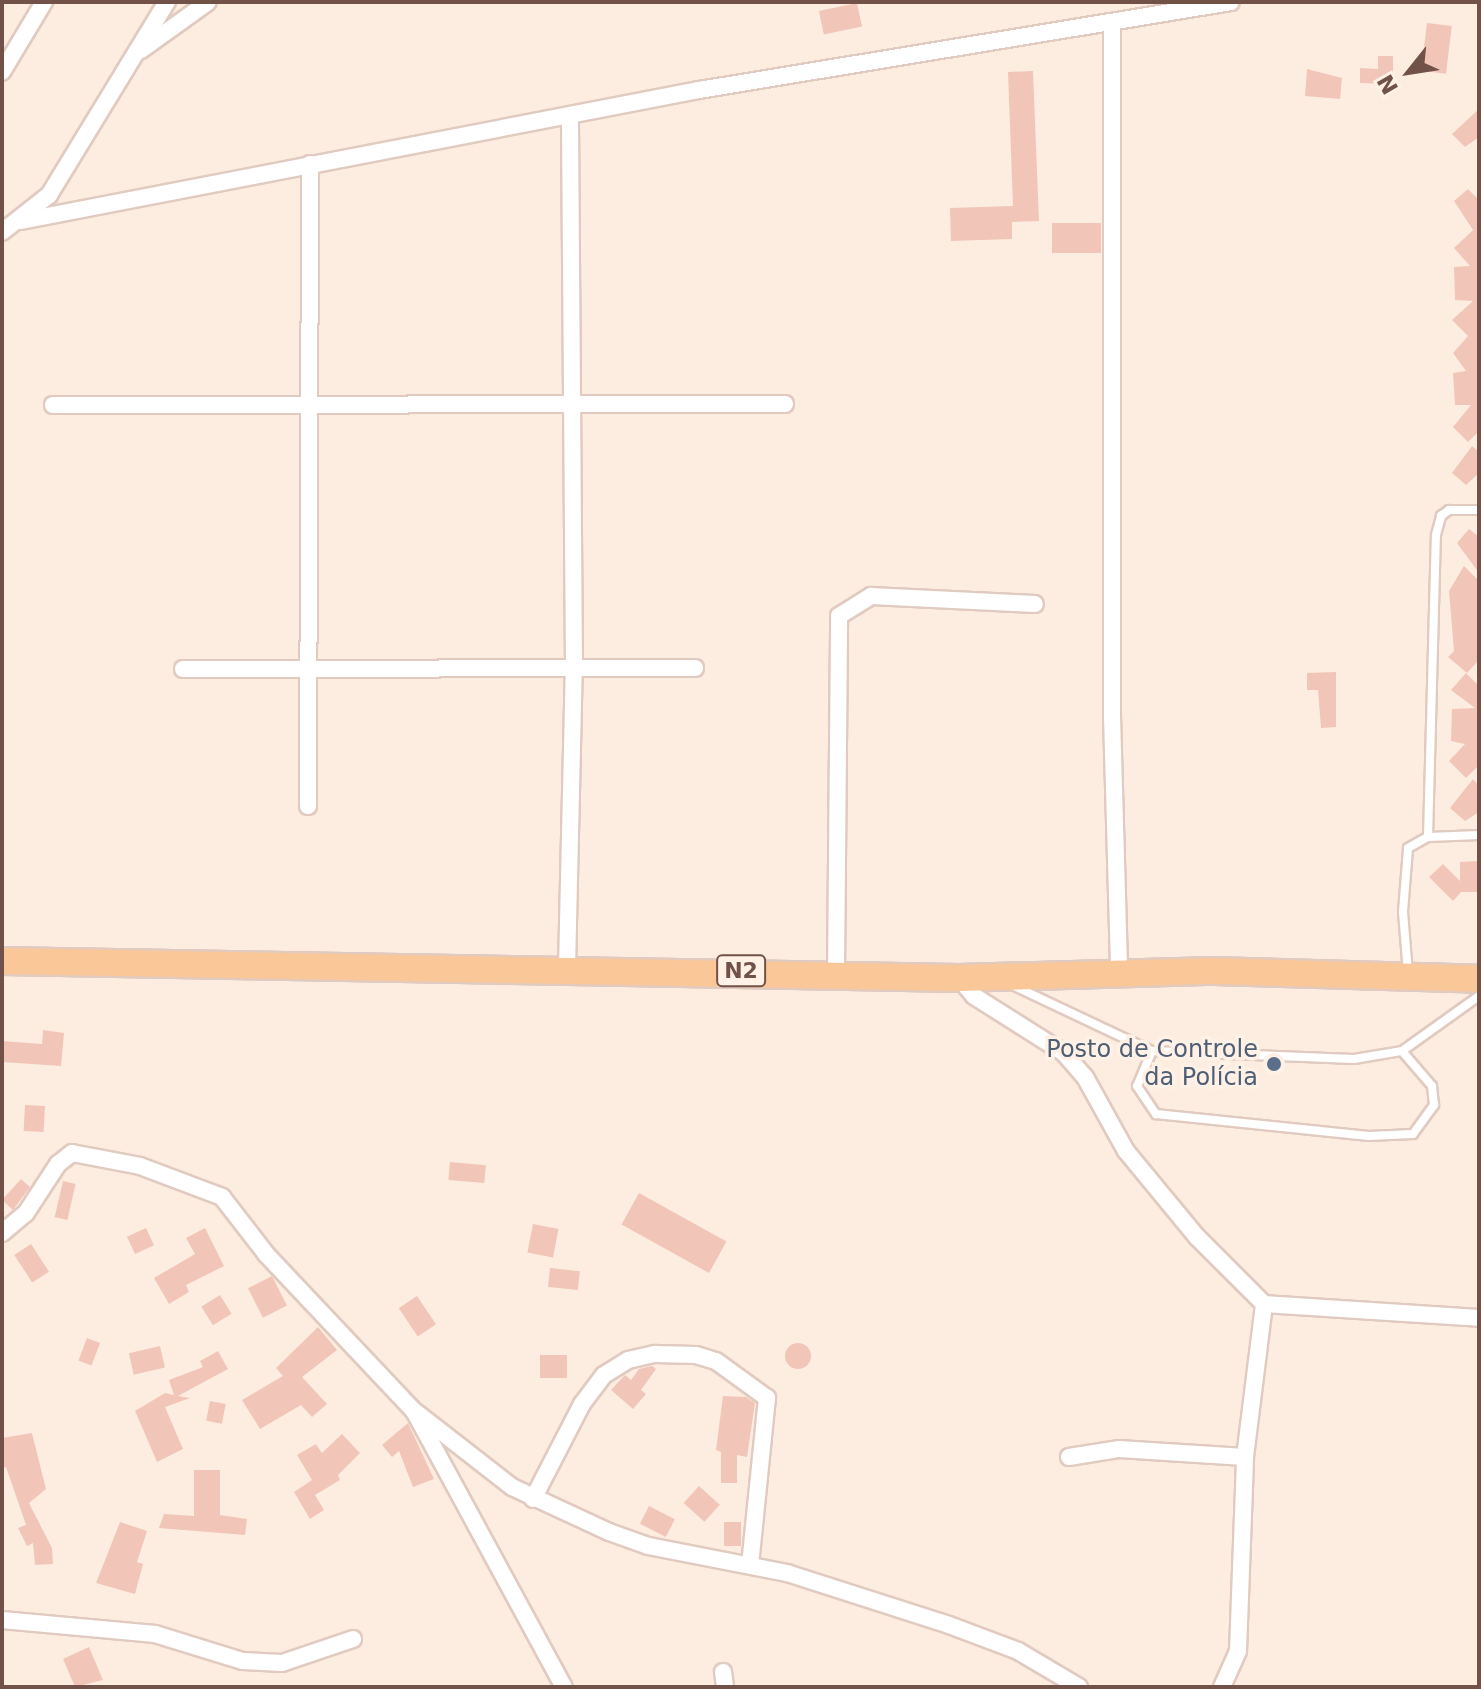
<!DOCTYPE html>
<meta charset="utf-8">
<style>
body{margin:0}
#map{position:relative;width:1481px;height:1689px;overflow:hidden;background:#fcede0;font-family:"DejaVu Sans",sans-serif}
div>[style]{position:absolute}
[style*='--x']{left:calc(var(--x)*1px);top:calc(var(--y)*1px);width:calc(var(--w)*1px);rotate:calc(var(--a)*1deg)}
.building>*{inset:0;background:#f1c6b8;transform-origin:0 0}
.round{border-radius:50%}
.roads{filter:drop-shadow(2px 0 #e1cac0) drop-shadow(-2px 0 #e1cac0) drop-shadow(0 2px #e1cac0) drop-shadow(0 -2px #e1cac0)}
.service>*{height:8px;margin:-4px;padding:0 4px;transform-origin:4px;border-radius:4px;background:#fff}
.minor>*{height:16px;margin:-8px;padding:0 8px;transform-origin:8px;border-radius:8px;background:#fff}
.primary>*{height:26px;margin:-13px;padding:0 13px;transform-origin:13px;border-radius:13px;background:#fac799}
.dots>*{width:22px;height:22px;translate:-50% -50%;box-sizing:border-box;border:4px solid #fff1e6;border-radius:50%}
span{translate:-50% -50%;white-space:nowrap;text-align:center;line-height:1.15;-webkit-text-stroke:7px #fff1e6;paint-order:stroke}
.shield-label span{padding:2px 6px;background:#fff1e6;border:2px solid;border-radius:6px;-webkit-text-stroke-width:0}
.shield-label{font-size:22px;color:#725148;font-weight:700}
.service-label{font-size:24px;color:#4e5e75}
.right{translate:-100% -50%;text-align:right}
.frame{position:absolute;inset:0;border:4px solid #725148;pointer-events:none}
.north{position:absolute;left:1369px;top:32px;width:80px;height:80px;-webkit-text-stroke:6px #fff1e6;paint-order:stroke;rotate:240deg;font-size:22px;font-weight:700;line-height:32px;text-align:center;color:#725148}
.north::after{content:'';display:block;margin:auto;width:28px;height:36px;background:#725148;clip-path:polygon(50% 0,100% 100%,50% 72%,0 100%)}
</style>
<div id="map">
<div class="building">
<div style="left:857px;top:3px;width:24px;height:39px;rotate:78deg"></div>
<div style="left:1427px;top:23px;width:25px;height:48px;rotate:7deg"></div>
<div style="clip-path:polygon(1378px 56px,1393px 56px,1393px 84px,1360px 83px,1360px 68px,1378px 69px)"></div>
<div style="clip-path:polygon(1307px 69px,1342px 78px,1340px 99px,1305px 96px)"></div>
<div style="clip-path:polygon(1033px 71px,1039px 221px,1012px 222px,1012px 239px,951px 241px,950px 208px,1013px 206px,1008px 72px)"></div>
<div style="clip-path:polygon(1479px 109px,1479px 137px,1465px 147px,1452px 134px)"></div>
<div style="clip-path:polygon(1468px 189px,1479px 200px,1479px 431px,1468px 442px,1453px 427px,1471px 405px,1455px 405px,1453px 373px,1466px 371px,1453px 353px,1468px 336px,1452px 320px,1473px 301px,1455px 300px,1454px 267px,1470px 266px,1454px 248px,1473px 230px,1454px 201px)"></div>
<div style="left:1101px;top:223px;width:30px;height:49px;rotate:90deg"></div>
<div style="clip-path:polygon(1472px 446px,1479px 452px,1479px 473px,1466px 485px,1452px 473px)"></div>
<div style="clip-path:polygon(1469px 529px,1479px 537px,1479px 573px,1457px 543px)"></div>
<div style="clip-path:polygon(1464px 566px,1479px 581px,1479px 660px,1467px 673px,1448px 657px,1454px 651px,1449px 591px)"></div>
<div style="clip-path:polygon(1336px 672px,1336px 727px,1321px 728px,1318px 690px,1307px 690px,1307px 673px)"></div>
<div style="clip-path:polygon(1466px 673px,1479px 686px,1479px 765px,1466px 778px,1449px 761px,1465px 744px,1451px 741px,1452px 709px,1475px 708px,1451px 690px)"></div>
<div style="clip-path:polygon(1473px 779px,1479px 786px,1479px 812px,1465px 821px,1450px 808px)"></div>
<div style="clip-path:polygon(1479px 861px,1479px 892px,1461px 892px,1453px 901px,1429px 877px,1443px 864px,1460px 881px,1460px 862px)"></div>
<div style="clip-path:polygon(43px 1030px,64px 1033px,61px 1066px,2px 1062px,2px 1041px,42px 1044px)"></div>
<div style="left:25px;top:1105px;width:20px;height:26px;rotate:3deg"></div>
<div style="left:450px;top:1162px;width:36px;height:18px;rotate:5deg"></div>
<div style="clip-path:polygon(21px 1179px,30px 1187px,13px 1210px,2px 1200px)"></div>
<div style="left:63px;top:1181px;width:13px;height:37px;rotate:13deg"></div>
<div style="left:639px;top:1193px;width:100px;height:36px;rotate:29deg"></div>
<div style="left:533px;top:1224px;width:26px;height:29px;rotate:11deg"></div>
<div style="left:146px;top:1228px;width:19px;height:21px;rotate:65deg"></div>
<div style="clip-path:polygon(205px 1228px,224px 1266px,186px 1285px,189px 1292px,169px 1304px,154px 1278px,195px 1254px,186px 1238px)"></div>
<div style="left:31px;top:1244px;width:33px;height:20px;rotate:57deg"></div>
<div style="left:550px;top:1268px;width:30px;height:19px;rotate:6deg"></div>
<div style="left:272px;top:1276px;width:33px;height:27px;rotate:63deg"></div>
<div style="left:220px;top:1295px;width:22px;height:22px;rotate:58deg"></div>
<div style="left:417px;top:1296px;width:34px;height:22px;rotate:56deg"></div>
<div style="clip-path:polygon(318px 1327px,337px 1350px,302px 1377px,327px 1404px,312px 1417px,301px 1405px,260px 1429px,242px 1400px,283px 1376px,276px 1368px)"></div>
<div style="left:87px;top:1338px;width:14px;height:24px;rotate:21deg"></div>
<div class="round" style="left:785px;top:1343px;width:26px;height:26px"></div>
<div style="left:160px;top:1346px;width:22px;height:32px;rotate:77deg"></div>
<div style="clip-path:polygon(218px 1351px,228px 1369px,178px 1396px,190px 1398px,165px 1407px,183px 1449px,157px 1462px,135px 1411px,165px 1393px,174px 1395px,169px 1380px,203px 1367px,200px 1361px)"></div>
<div style="left:540px;top:1355px;width:27px;height:23px"></div>
<div style="clip-path:polygon(652px 1366px,656px 1369px,641px 1390px,646px 1394px,633px 1409px,611px 1390px,625px 1375px,631px 1380px,639px 1369px)"></div>
<div style="clip-path:polygon(723px 1396px,746px 1397px,755px 1403px,747px 1457px,737px 1455px,737px 1483px,721px 1483px,721px 1452px,716px 1450px)"></div>
<div style="left:210px;top:1401px;width:16px;height:20px;rotate:11deg"></div>
<div style="clip-path:polygon(408px 1423px,434px 1479px,413px 1487px,399px 1451px,392px 1457px,382px 1445px)"></div>
<div style="clip-path:polygon(32px 1433px,46px 1489px,29px 1503px,52px 1548px,53px 1564px,35px 1565px,33px 1543px,27px 1546px,18px 1528px,26px 1525px,6px 1467px,2px 1468px,2px 1438px)"></div>
<div style="clip-path:polygon(342px 1434px,360px 1453px,338px 1475px,340px 1480px,315px 1495px,324px 1510px,310px 1519px,294px 1492px,312px 1480px,297px 1455px,316px 1444px,322px 1453px)"></div>
<div style="clip-path:polygon(194px 1470px,220px 1470px,220px 1515px,247px 1519px,245px 1535px,159px 1528px,164px 1514px,194px 1516px)"></div>
<div style="left:699px;top:1486px;width:28px;height:23px;rotate:42deg"></div>
<div style="left:649px;top:1506px;width:29px;height:20px;rotate:27deg"></div>
<div style="clip-path:polygon(120px 1522px,147px 1531px,137px 1562px,143px 1564px,135px 1594px,96px 1583px)"></div>
<div style="left:741px;top:1522px;width:24px;height:17px;rotate:90deg"></div>
<div style="clip-path:polygon(89px 1647px,103px 1680px,75px 1687px,63px 1659px)"></div>
</div>
<div class="roads">
<div class="service">
<div style="--x:1428;--y:837;--w:302;--a:-88.5"></div>
<div style="--x:1436;--y:535;--w:20;--a:-75"></div>
<div style="--x:1441;--y:516;--w:10;--a:-37"></div>
<div style="--x:1449;--y:510;--w:30;--a:0"></div>
<div style="--x:1408;--y:974;--w:62;--a:-94.6"></div>
<div style="--x:1403;--y:912;--w:64;--a:-85.5"></div>
<div style="--x:1408;--y:848;--w:23;--a:-29"></div>
<div style="--x:1428;--y:837;--w:51;--a:-2.2"></div>
<div style="--x:1010;--y:984;--w:157;--a:25.3"></div>
<div style="--x:1152;--y:1051;--w:202;--a:2.3"></div>
<div style="--x:1354;--y:1059;--w:49;--a:-9.5"></div>
<div style="--x:1402;--y:1051;--w:95;--a:-35.5"></div>
<div style="--x:1152;--y:1051;--w:38;--a:113"></div>
<div style="--x:1137;--y:1086;--w:34;--a:56"></div>
<div style="--x:1156;--y:1114;--w:214;--a:5.9"></div>
<div style="--x:1369;--y:1136;--w:44;--a:-2.6"></div>
<div style="--x:1413;--y:1134;--w:36;--a:-54"></div>
<div style="--x:1434;--y:1105;--w:19;--a:-96"></div>
<div style="--x:1432;--y:1086;--w:46;--a:-130.6"></div>
</div>
<div class="minor">
<div style="--x:1112;--y:24;--w:692;--a:90"></div>
<div style="--x:1112;--y:716;--w:258;--a:88.4"></div>
<div style="--x:141;--y:50;--w:82;--a:-35.6"></div>
<div style="--x:2;--y:72;--w:82;--a:-59"></div>
<div style="--x:21;--y:221;--w:691;--a:-10.94"></div>
<div style="--x:699;--y:90;--w:539;--a:-9.39"></div>
<div style="--x:2;--y:232;--w:60;--a:-38.2"></div>
<div style="--x:49;--y:195;--w:226;--a:-58.6"></div>
<div style="--x:53;--y:405;--w:732;--a:-0.08"></div>
<div style="--x:183;--y:669;--w:512;--a:-0.11"></div>
<div style="--x:308;--y:806;--w:642;--a:-89.82"></div>
<div style="--x:567;--y:968;--w:300;--a:-88.7"></div>
<div style="--x:574;--y:668;--w:551;--a:-90.42"></div>
<div style="--x:836;--y:974;--w:358;--a:-89.5"></div>
<div style="--x:839;--y:616;--w:38;--a:-32"></div>
<div style="--x:871;--y:596;--w:164;--a:2.8"></div>
<div style="--x:959;--y:978;--w:23;--a:50"></div>
<div style="--x:974;--y:996;--w:107;--a:32.3"></div>
<div style="--x:1064;--y:1053;--w:32;--a:49"></div>
<div style="--x:1085;--y:1077;--w:85;--a:61"></div>
<div style="--x:1126;--y:1151;--w:112;--a:50.5"></div>
<div style="--x:1197;--y:1237;--w:95;--a:45"></div>
<div style="--x:1264;--y:1304;--w:215;--a:3.7"></div>
<div style="--x:2;--y:1233;--w:31;--a:-40"></div>
<div style="--x:26;--y:1213;--w:59;--a:-56.9"></div>
<div style="--x:58;--y:1164;--w:18;--a:-38"></div>
<div style="--x:72;--y:1153;--w:69;--a:10.8"></div>
<div style="--x:140;--y:1166;--w:88;--a:20.7"></div>
<div style="--x:222;--y:1197;--w:72;--a:52.3"></div>
<div style="--x:266;--y:1254;--w:216;--a:46.7"></div>
<div style="--x:414;--y:1411;--w:314;--a:61.5"></div>
<div style="--x:417;--y:1413;--w:120;--a:37.9"></div>
<div style="--x:512;--y:1487;--w:107;--a:24.9"></div>
<div style="--x:609;--y:1532;--w:41;--a:19.7"></div>
<div style="--x:648;--y:1546;--w:142;--a:11"></div>
<div style="--x:787;--y:1573;--w:170;--a:17.8"></div>
<div style="--x:949;--y:1625;--w:74;--a:20.6"></div>
<div style="--x:1018;--y:1651;--w:71;--a:30.5"></div>
<div style="--x:1069;--y:1457;--w:51;--a:-9.1"></div>
<div style="--x:1119;--y:1449;--w:126;--a:3.6"></div>
<div style="--x:533;--y:1499;--w:107;--a:-62.7"></div>
<div style="--x:582;--y:1404;--w:36;--a:-53"></div>
<div style="--x:604;--y:1375;--w:28;--a:-32"></div>
<div style="--x:628;--y:1360;--w:28;--a:-13"></div>
<div style="--x:655;--y:1354;--w:41;--a:1.4"></div>
<div style="--x:696;--y:1355;--w:21;--a:17"></div>
<div style="--x:716;--y:1361;--w:63;--a:36"></div>
<div style="--x:767;--y:1398;--w:167;--a:95.8"></div>
<div style="--x:2;--y:1620;--w:154;--a:5.2"></div>
<div style="--x:155;--y:1634;--w:92;--a:17.1"></div>
<div style="--x:243;--y:1661;--w:39;--a:3"></div>
<div style="--x:282;--y:1663;--w:75;--a:-18.7"></div>
<div style="--x:723;--y:1672;--w:15;--a:82"></div>
<div style="--x:1222;--y:1687;--w:39;--a:-66"></div>
<div style="--x:1238;--y:1651;--w:194;--a:-87.9"></div>
<div style="--x:1245;--y:1457;--w:154;--a:-82.9"></div>
</div>
<div class="primary">
<div style="--x:2;--y:961;--w:957;--a:1.02"></div>
<div style="--x:959;--y:978;--w:255;--a:-1.6"></div>
<div style="--x:1214;--y:971;--w:265;--a:1.7"></div>
</div>
</div>
<div class="dots">
<div style="left:1274px;top:1064px;background:#5c6f8a"></div>
</div>
<div class="shield-label">
<span style="left:741px;top:971px">N2</span>
</div>
<div class="service-label">
<span class="right" style="left:1258px;top:1064px">Posto de Controle<br>da Polícia</span>
</div>
<div class="frame"></div>
<div class="north">N</div>
</div>
